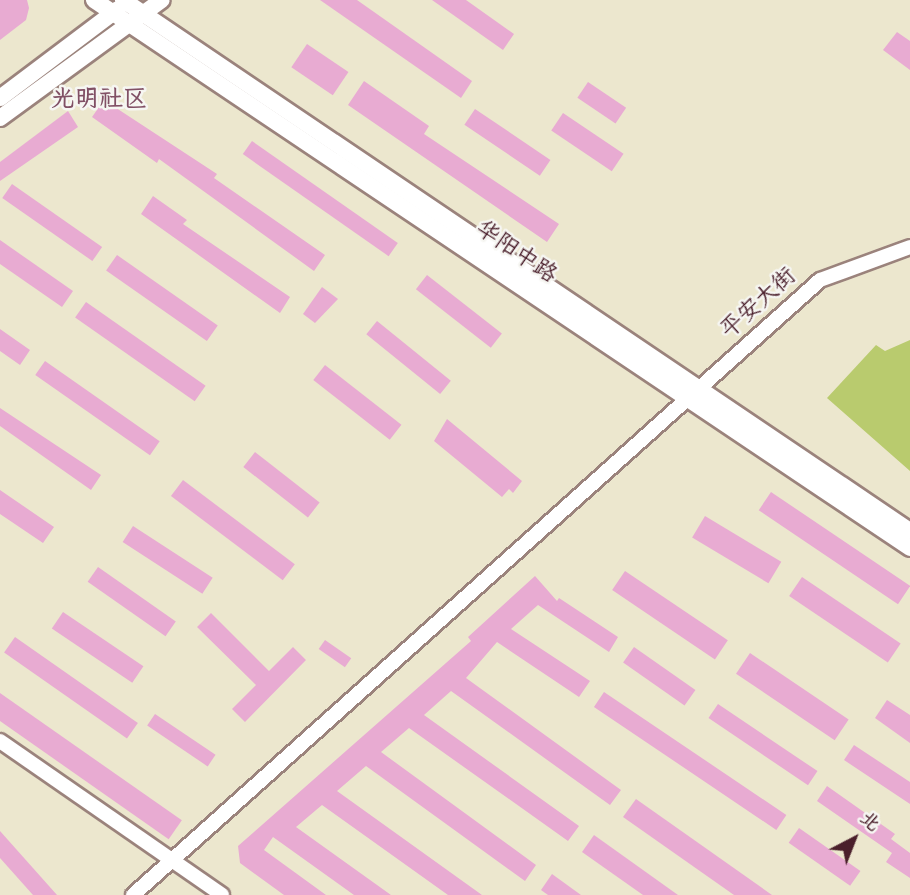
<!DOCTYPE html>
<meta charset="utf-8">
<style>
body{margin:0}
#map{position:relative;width:910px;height:895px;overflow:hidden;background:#ece7ce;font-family:"Gochi Hand","LXGW WenKai TC",sans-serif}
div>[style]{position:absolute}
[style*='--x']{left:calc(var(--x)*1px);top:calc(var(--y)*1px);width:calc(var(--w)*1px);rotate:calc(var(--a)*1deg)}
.green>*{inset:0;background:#b9cb6e}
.building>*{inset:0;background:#e8abd2;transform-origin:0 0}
.roads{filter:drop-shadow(2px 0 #9b837c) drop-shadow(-2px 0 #9b837c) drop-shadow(0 2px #9b837c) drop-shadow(0 -2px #9b837c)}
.tertiary>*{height:14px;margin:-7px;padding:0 7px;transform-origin:7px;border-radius:7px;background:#fff}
.secondary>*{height:16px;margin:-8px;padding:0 8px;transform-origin:8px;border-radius:8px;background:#fff}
span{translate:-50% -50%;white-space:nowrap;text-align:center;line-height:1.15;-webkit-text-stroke:5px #f6f6f2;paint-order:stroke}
.street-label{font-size:23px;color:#4a1f2b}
.neighbourhood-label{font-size:24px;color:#815065;font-weight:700}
.north{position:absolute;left:819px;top:804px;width:70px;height:70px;-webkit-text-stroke:5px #f6f6f2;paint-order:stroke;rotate:42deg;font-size:19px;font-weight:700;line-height:28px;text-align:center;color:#4a1f2b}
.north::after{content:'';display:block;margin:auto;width:24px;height:32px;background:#4a1f2b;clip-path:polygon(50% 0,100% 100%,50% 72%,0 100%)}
</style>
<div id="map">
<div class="green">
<div style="clip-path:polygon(910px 340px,910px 471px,827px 398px,876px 345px,885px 351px)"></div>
</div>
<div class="building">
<div style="clip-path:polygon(0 0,27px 0,29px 8px,26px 20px,0 40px)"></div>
<div style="clip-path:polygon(320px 0,357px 0,472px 81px,461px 98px)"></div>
<div style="clip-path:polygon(432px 0,466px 0,514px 34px,503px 50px)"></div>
<div style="clip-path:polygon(897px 32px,910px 41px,910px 70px,883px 50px)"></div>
<div style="left:307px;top:44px;width:50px;height:28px;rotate:34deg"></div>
<div style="clip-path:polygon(364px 81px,429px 126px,424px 134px,559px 224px,547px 242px,348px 105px)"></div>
<div style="left:588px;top:82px;width:46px;height:19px;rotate:34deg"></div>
<div style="clip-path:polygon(104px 100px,217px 174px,214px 178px,325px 255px,314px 271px,159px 159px,157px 163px,92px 117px)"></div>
<div style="left:475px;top:109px;width:91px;height:19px;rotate:34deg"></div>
<div style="clip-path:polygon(68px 111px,78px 127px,0 181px,0 162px)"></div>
<div style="left:563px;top:113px;width:73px;height:21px;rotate:34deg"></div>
<div style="left:252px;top:141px;width:178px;height:16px;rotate:35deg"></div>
<div style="left:12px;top:184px;width:110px;height:17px;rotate:35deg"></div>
<div style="clip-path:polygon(153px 196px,187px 220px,183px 224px,290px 297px,280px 313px,141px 214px)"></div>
<div style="clip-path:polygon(0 240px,73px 291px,62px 307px,0 264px)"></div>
<div style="left:117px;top:255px;width:123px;height:19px;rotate:35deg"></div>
<div style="left:427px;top:275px;width:95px;height:18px;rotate:38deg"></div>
<div style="clip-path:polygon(322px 287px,338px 299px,315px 323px,303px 314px)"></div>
<div style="left:86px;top:302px;width:146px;height:19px;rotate:35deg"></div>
<div style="left:377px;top:321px;width:95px;height:17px;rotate:39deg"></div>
<div style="clip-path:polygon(0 329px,30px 350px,20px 365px,0 351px)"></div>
<div style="left:45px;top:361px;width:140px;height:17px;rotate:35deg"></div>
<div style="left:325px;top:365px;width:97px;height:19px;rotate:38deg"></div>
<div style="clip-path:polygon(0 408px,101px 475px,91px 490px,0 426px)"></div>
<div style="clip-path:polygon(447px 419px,522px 481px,513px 493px,509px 489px,502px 497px,434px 441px)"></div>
<div style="left:255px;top:452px;width:82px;height:19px;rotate:38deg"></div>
<div style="left:183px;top:480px;width:140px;height:20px;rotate:37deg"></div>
<div style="clip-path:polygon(0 490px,54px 527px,43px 543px,0 514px)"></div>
<div style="left:771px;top:492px;width:168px;height:22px;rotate:34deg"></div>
<div style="left:705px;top:516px;width:89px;height:25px;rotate:31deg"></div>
<div style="left:133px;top:526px;width:95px;height:19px;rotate:33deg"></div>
<div style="left:98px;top:567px;width:95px;height:18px;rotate:35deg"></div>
<div style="left:625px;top:571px;width:124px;height:23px;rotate:34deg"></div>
<div style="clip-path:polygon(535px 576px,557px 601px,559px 598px,618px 637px,609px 652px,538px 605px,511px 629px,590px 681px,579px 697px,497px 642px,466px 678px,621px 790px,610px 805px,451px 691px,424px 715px,579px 826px,568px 841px,409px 728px,381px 752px,536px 865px,525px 881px,366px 766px,337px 791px,482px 895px,448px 895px,322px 805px,296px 827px,391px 895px,354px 895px,273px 837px,264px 850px,326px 895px,284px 895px,240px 863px,238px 846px,471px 641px,468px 637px)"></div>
<div style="left:802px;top:577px;width:119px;height:23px;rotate:34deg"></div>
<div style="left:63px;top:612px;width:97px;height:20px;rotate:34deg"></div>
<div style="clip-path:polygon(211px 613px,269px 671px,293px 647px,306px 660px,245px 722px,232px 709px,256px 685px,197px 627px)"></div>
<div style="left:15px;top:637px;width:150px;height:19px;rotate:35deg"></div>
<div style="left:325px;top:640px;width:32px;height:11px;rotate:35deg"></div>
<div style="left:634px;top:647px;width:75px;height:19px;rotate:35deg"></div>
<div style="left:750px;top:653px;width:119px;height:25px;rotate:34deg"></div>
<div style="left:604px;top:692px;width:220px;height:18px;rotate:34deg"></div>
<div style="left:0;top:693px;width:222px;height:23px;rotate:35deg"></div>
<div style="clip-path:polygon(887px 700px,910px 715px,910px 743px,875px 718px)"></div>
<div style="left:718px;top:704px;width:120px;height:17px;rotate:34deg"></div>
<div style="left:155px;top:714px;width:73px;height:14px;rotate:34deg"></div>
<div style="clip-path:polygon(854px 745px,910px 782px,910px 804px,844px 760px)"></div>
<div style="clip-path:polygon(827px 786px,895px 834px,891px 839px,910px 853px,910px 878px,886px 862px,892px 853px,817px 801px)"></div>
<div style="clip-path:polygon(636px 799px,772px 895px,734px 895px,623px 817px)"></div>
<div style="left:799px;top:828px;width:75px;height:18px;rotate:35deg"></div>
<div style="clip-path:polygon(0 831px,57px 895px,33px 895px,0 858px)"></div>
<div style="clip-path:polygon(594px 835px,678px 895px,643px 895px,582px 852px)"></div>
<div style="clip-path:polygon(552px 874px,581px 895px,548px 895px,541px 890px)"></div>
</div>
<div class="roads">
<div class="tertiary">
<div style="--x:0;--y:741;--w:270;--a:34.7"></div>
<div style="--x:133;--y:895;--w:922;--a:-41.83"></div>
<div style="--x:820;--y:280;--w:96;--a:-20.1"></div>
</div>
<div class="secondary">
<div style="--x:94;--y:0;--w:983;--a:33.88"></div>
<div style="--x:123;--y:0;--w:949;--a:34.01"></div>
<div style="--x:0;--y:98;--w:148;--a:-37"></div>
<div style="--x:0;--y:118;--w:200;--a:-36.1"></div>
</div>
</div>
<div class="street-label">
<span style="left:515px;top:254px;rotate:34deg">华阳中路</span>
<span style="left:760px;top:305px;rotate:-42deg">平安大街</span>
</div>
<div class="neighbourhood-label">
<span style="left:99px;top:102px">光明社区</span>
</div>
<div class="north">北</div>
</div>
